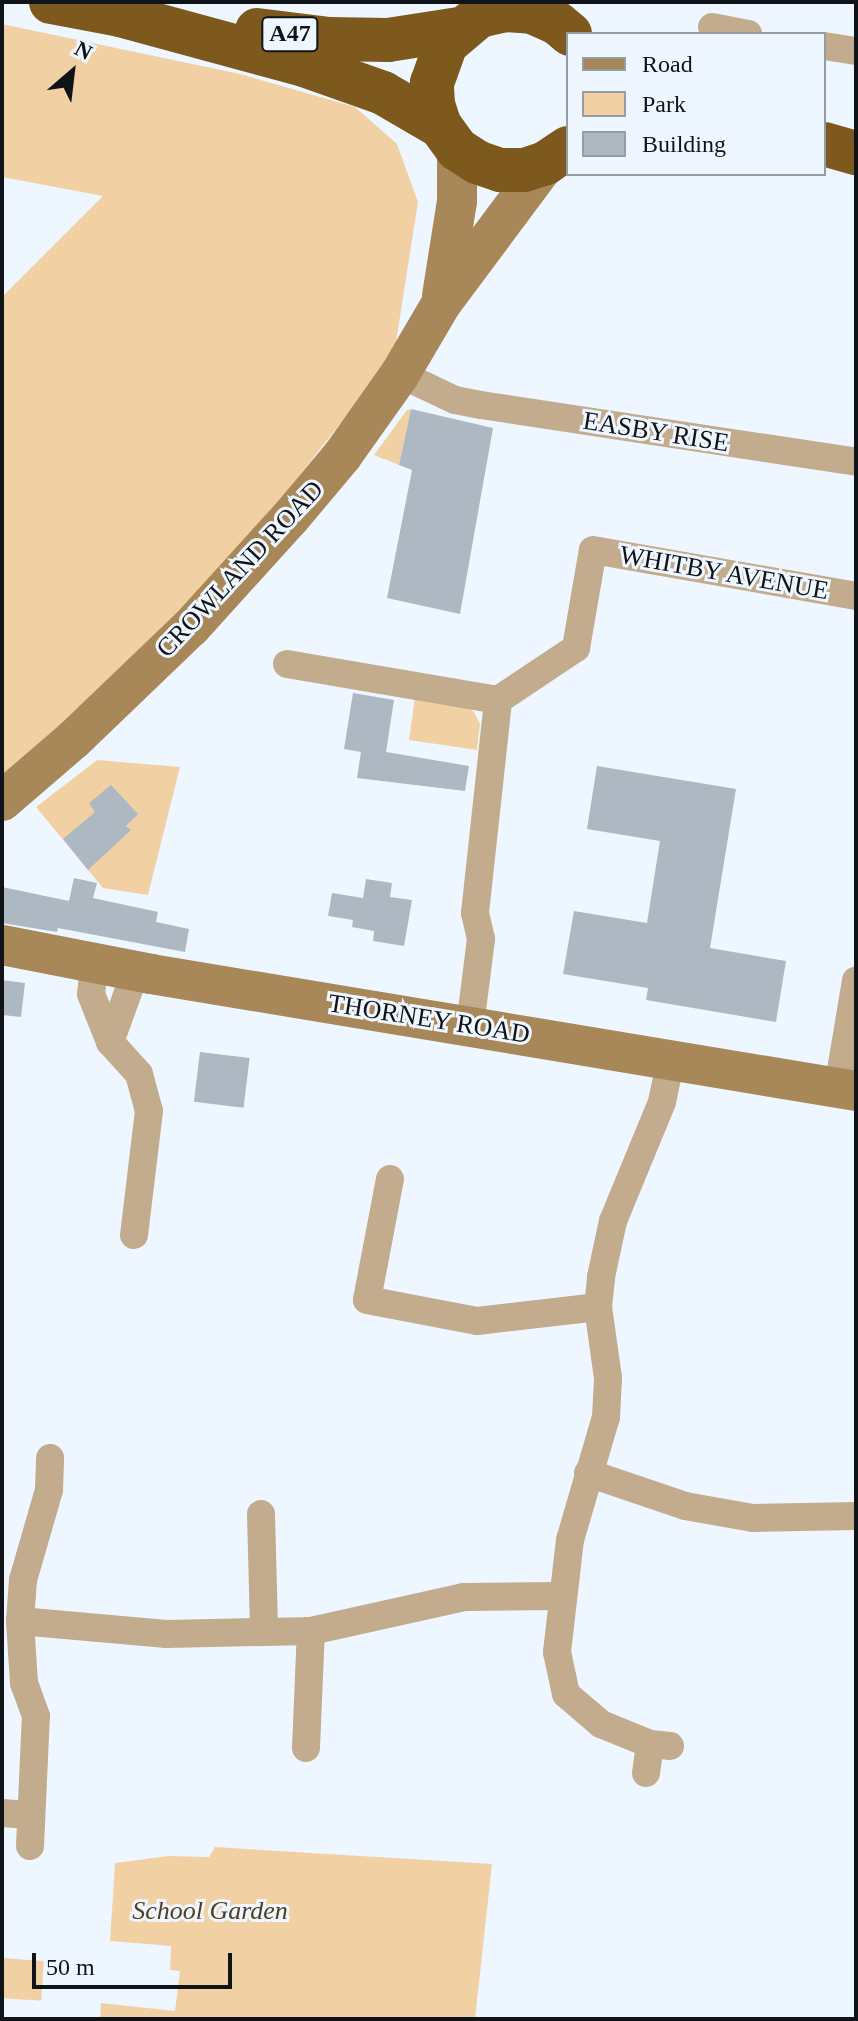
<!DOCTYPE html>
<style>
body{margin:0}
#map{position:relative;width:858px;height:2021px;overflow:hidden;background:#eef7ff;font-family:Georgia,serif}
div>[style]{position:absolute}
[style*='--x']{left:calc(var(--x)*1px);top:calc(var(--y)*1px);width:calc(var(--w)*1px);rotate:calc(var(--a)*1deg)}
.green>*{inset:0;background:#f1d1a4;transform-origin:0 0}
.building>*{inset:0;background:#aeb8c2;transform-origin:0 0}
.street>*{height:28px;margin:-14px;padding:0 14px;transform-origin:14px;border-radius:14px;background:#c2ac8d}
.secondary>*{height:40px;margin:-20px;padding:0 20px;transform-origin:20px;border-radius:20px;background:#a88758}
.highway>*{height:44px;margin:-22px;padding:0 22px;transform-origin:22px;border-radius:22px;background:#7e591d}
span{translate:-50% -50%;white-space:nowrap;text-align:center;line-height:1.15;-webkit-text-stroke:6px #eef7ff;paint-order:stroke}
.shield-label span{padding:2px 6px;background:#eef7ff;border:2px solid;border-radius:6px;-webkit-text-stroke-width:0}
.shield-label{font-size:24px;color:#101317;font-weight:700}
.street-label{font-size:26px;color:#101317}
.park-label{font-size:26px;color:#523d1c;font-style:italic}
.frame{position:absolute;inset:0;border:4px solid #101317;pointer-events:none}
.legend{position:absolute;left:566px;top:32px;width:260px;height:144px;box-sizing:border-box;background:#eef7ff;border:2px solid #959ca2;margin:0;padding:10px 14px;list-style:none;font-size:24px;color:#101317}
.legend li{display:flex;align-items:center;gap:16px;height:40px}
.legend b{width:40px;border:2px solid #959ca2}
.north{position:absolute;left:32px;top:32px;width:80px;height:80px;-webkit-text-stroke:6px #eef7ff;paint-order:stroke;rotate:28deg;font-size:22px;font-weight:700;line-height:32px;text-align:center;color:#101317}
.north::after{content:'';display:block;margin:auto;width:28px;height:36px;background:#101317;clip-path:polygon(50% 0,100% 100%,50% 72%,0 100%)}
.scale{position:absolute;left:32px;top:1953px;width:200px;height:36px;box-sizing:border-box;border:4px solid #101317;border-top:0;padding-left:10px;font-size:24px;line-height:28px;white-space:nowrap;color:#101317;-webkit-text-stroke:6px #eef7ff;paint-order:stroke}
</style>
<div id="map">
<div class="green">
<div style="clip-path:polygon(2px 24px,240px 74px,355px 107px,397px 144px,418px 202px,394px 355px,229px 565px,2px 782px,2px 297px,103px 196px,2px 177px)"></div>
<div style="clip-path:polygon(411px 409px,399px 465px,374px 455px,407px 410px)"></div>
<div style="clip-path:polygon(415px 697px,467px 706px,474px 712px,480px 724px,477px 750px,409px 740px)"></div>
<div style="clip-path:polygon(97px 760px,180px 767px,148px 895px,103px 888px,36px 807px)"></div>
<div style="clip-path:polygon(215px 1847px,492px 1864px,475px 2019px,100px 2019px,101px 2003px,175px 2011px,180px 1971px,170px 1970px,171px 1946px,110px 1941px,115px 1863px,169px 1856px,209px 1857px)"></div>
<div style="left:2px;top:1958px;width:42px;height:40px;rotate:4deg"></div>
</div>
<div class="building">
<div style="clip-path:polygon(411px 409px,493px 428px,460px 614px,387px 598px,412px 470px,399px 465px)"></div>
<div style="clip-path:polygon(353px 693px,394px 700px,386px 752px,469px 766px,465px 791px,357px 778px,361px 752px,344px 749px)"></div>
<div style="clip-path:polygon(597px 766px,736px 789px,710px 948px,786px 961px,776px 1022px,646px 1000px,648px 988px,563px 974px,574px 911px,647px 923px,660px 841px,587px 829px)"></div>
<div style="clip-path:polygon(111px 785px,138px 814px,126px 826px,131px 830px,88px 870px,63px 839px,95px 812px,89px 803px)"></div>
<div style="clip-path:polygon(74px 878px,97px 883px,93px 898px,158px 912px,156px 922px,189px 929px,185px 952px,58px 928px,57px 932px,2px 923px,2px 887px,69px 901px)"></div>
<div style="clip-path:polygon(366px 879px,392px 883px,390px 897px,412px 900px,404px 946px,373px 941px,374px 931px,352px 927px,353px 920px,328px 916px,332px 893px,363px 898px)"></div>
<div style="clip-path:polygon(2px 980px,25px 983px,21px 1017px,2px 1015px)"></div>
<div style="left:200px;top:1052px;width:50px;height:50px;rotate:7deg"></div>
</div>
<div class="street">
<div style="--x:712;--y:27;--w:37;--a:11"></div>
<div style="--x:824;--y:46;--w:32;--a:9"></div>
<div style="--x:400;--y:374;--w:61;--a:25.3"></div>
<div style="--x:455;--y:400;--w:26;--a:11"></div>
<div style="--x:481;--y:405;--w:379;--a:8.6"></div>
<div style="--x:287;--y:664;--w:214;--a:9.7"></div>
<div style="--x:498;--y:700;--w:94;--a:-33.7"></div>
<div style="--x:576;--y:648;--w:99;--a:-80.2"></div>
<div style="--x:593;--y:550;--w:267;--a:9.9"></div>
<div style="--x:94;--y:962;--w:32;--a:95"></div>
<div style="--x:91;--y:994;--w:52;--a:68.4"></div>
<div style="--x:110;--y:1042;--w:77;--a:-70.1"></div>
<div style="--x:470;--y:1026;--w:88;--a:-82.8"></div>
<div style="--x:481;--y:939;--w:27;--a:-103"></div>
<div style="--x:475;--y:913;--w:214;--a:-83.8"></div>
<div style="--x:110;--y:1042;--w:43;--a:47.8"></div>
<div style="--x:139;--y:1074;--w:38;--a:75"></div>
<div style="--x:149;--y:1111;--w:125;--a:96.9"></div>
<div style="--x:838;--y:1088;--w:109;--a:-80.5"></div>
<div style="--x:390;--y:1179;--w:123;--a:100.8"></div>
<div style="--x:367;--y:1300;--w:112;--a:10.8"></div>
<div style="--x:477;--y:1321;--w:122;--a:-6.6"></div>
<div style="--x:588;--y:1473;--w:102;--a:18.8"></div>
<div style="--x:685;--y:1506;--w:69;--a:10"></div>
<div style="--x:753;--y:1518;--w:103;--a:-1.1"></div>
<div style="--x:261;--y:1514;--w:116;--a:88.5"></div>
<div style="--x:20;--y:1621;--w:147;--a:5.1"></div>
<div style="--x:166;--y:1634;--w:145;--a:-1.2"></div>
<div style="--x:311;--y:1631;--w:157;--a:-12.5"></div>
<div style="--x:464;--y:1597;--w:99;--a:-0.6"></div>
<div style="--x:670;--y:1746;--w:20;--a:-174"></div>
<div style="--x:650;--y:1744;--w:53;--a:-157.8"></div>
<div style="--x:601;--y:1724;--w:46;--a:-139.4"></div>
<div style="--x:566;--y:1694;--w:43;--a:-102.1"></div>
<div style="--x:557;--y:1652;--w:113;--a:-83.4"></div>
<div style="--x:570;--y:1540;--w:128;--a:-73.7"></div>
<div style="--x:606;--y:1417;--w:39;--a:-87"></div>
<div style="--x:608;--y:1378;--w:72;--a:-98"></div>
<div style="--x:598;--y:1307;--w:30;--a:-84"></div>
<div style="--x:601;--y:1277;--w:57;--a:-77.9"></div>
<div style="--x:613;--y:1221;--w:129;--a:-67.6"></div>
<div style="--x:662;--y:1102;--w:44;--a:-78.2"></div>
<div style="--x:306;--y:1748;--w:117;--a:-87.6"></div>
<div style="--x:646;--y:1773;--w:29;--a:-82"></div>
<div style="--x:2;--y:1813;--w:28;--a:4"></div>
<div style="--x:30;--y:1846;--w:130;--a:-87.4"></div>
<div style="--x:36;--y:1716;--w:35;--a:-110"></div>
<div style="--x:24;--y:1683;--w:62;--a:-93.7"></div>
<div style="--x:20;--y:1621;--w:41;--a:-85.8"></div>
<div style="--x:23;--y:1580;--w:94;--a:-73.9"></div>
<div style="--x:49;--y:1490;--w:32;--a:-88"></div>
</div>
<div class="secondary">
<div style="--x:442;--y:296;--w:96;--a:-81"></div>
<div style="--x:457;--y:201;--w:52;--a:-90"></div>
<div style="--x:2;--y:801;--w:94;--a:-40.7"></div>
<div style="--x:73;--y:740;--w:163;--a:-43.8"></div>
<div style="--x:191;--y:627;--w:147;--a:-47.8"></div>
<div style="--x:290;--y:518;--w:81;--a:-50"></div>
<div style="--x:342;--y:456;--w:100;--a:-54.7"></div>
<div style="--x:400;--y:374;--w:81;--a:-59.6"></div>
<div style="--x:441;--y:304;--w:176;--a:-53.3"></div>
<div style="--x:2;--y:945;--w:152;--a:11"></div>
<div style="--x:151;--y:974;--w:715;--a:9.42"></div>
</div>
<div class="highway">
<div style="--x:51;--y:2;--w:70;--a:10.7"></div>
<div style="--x:120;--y:15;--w:191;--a:15.2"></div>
<div style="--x:304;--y:65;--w:84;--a:19.5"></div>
<div style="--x:383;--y:93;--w:66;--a:30.1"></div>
<div style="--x:257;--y:30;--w:73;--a:7.1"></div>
<div style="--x:329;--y:39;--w:59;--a:1"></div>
<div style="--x:388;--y:40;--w:72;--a:-8.8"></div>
<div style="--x:824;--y:144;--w:33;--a:16"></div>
<div style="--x:568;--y:148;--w:27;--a:146"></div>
<div style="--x:546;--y:163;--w:23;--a:162"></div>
<div style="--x:524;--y:170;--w:24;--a:180"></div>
<div style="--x:500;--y:170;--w:24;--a:-161"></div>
<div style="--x:477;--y:162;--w:24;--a:-147"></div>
<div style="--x:457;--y:149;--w:29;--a:-126"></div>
<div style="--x:440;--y:126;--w:22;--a:-108"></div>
<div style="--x:433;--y:105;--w:22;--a:-93"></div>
<div style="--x:432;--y:83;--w:41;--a:-70.3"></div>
<div style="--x:446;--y:44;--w:43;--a:-40.3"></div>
<div style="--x:479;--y:16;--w:27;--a:-13"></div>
<div style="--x:505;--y:10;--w:27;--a:4"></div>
<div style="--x:532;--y:12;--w:27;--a:24"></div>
<div style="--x:557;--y:23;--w:17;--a:40"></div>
</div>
<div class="shield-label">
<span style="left:290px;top:34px">A47</span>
</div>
<div class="street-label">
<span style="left:656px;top:432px;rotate:9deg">EASBY RISE</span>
<span style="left:240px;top:569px;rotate:-47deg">CROWLAND ROAD</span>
<span style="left:724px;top:573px;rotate:10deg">WHITBY AVENUE</span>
<span style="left:429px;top:1019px;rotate:9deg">THORNEY ROAD</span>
</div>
<div class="park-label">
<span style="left:210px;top:1911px">School Garden</span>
</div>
<div class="frame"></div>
<ul class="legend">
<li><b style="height:10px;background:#a88758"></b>Road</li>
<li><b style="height:22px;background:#f1d1a4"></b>Park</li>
<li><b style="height:22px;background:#aeb8c2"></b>Building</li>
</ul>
<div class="north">N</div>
<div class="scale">50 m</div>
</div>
